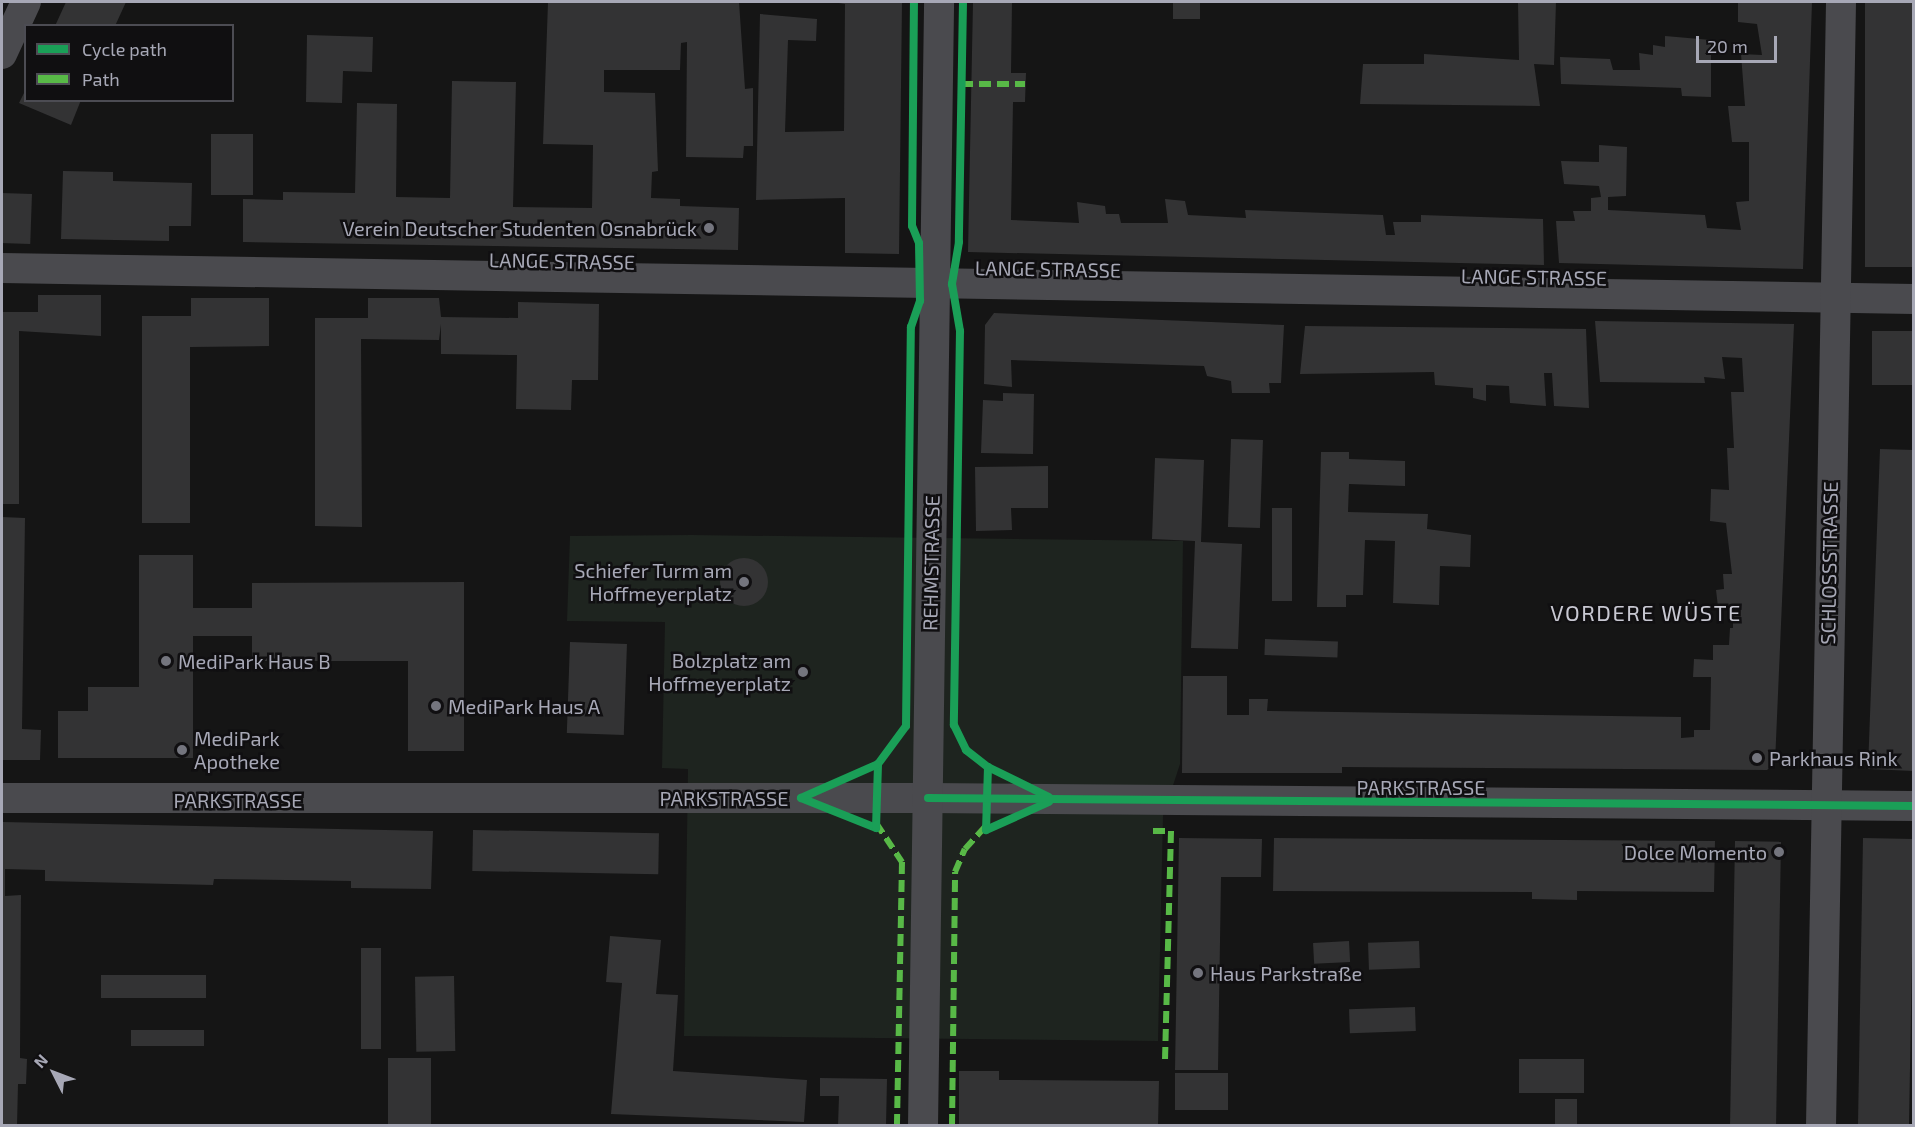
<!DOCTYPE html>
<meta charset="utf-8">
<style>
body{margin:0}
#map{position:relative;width:1915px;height:1127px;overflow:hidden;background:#151515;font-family:"Exo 2",sans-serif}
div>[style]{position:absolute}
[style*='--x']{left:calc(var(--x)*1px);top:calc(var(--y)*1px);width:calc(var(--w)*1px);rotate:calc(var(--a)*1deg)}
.green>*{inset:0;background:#1e241f}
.building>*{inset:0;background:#333334;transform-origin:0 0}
.round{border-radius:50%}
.street>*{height:30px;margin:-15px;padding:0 15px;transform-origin:15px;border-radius:15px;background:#4a4a4e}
.quiet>*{height:6px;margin-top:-3px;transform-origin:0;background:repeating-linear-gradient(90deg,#58b947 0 12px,transparent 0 18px)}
.cycleway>*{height:8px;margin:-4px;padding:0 4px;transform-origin:4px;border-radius:4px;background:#1a9f57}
.dots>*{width:16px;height:16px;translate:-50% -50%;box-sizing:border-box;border:3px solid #100f11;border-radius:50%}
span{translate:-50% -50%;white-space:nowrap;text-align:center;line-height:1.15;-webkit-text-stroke:5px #100f11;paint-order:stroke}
.poi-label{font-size:20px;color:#a7a8b6}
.right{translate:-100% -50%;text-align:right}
.left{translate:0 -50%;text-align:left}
.street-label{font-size:20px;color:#a7a8b6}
.quarter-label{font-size:22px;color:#c8c8d2;letter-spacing:1.5px}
.frame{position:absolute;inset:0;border:3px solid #a7a8b6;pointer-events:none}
.legend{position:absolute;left:24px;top:24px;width:210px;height:78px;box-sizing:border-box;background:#100f11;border:2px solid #4c4c53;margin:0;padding:8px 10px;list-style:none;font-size:18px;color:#a7a8b6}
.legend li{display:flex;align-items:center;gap:12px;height:30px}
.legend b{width:30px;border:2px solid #4c4c53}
.north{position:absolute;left:24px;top:1043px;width:60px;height:60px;-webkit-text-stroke:4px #100f11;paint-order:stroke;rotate:312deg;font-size:16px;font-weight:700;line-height:24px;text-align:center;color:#a7a8b6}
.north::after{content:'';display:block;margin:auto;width:21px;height:27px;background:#a7a8b6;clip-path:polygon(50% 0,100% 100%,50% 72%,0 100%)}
.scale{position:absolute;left:1696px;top:36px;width:81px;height:27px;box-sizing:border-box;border:3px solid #a7a8b6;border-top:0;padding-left:8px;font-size:18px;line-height:21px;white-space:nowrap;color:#a7a8b6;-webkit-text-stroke:4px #100f11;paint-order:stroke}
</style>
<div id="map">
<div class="green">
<div style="clip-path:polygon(692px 535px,1183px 541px,1180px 764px,1163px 816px,1158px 1041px,684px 1036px,688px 769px,662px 768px,665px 622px,567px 621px,570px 536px)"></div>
</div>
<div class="building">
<div style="clip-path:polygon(66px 2px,126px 2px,115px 26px,55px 26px)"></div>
<div style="clip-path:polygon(548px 2px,739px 2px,745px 89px,753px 88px,753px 146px,744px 146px,743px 158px,686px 157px,687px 42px,681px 43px,680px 70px,604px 70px,604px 92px,655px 93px,658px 171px,652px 172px,651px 198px,680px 199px,680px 206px,739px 208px,738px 250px,243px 242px,243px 199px,283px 200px,283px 192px,355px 193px,357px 103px,397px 104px,396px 197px,450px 198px,452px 81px,516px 82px,513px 207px,592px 208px,593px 145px,543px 144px)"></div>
<div style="clip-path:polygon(832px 2px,902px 2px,899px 254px,845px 253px,845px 198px,756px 200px,760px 14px,817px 19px,816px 41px,788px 40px,785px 132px,844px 131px,845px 4px)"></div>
<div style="clip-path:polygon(973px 2px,1012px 2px,1011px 73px,1026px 73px,1025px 102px,1013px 102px,1011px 220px,1079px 223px,1077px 202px,1105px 206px,1106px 214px,1119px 214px,1121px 223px,1168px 223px,1165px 199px,1185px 201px,1188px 215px,1246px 218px,1245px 210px,1383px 215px,1386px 235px,1395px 235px,1393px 222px,1421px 222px,1421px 215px,1543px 219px,1544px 265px,968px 252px)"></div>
<div style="left:1173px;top:2px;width:27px;height:17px"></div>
<div style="clip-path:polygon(1518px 2px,1556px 2px,1554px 65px,1534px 64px,1540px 106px,1360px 104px,1363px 64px,1424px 64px,1424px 54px,1519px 60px)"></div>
<div style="clip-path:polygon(1738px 2px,1812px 2px,1803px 269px,1559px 263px,1556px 221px,1575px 221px,1573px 211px,1591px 211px,1591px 198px,1601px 197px,1599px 186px,1564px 184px,1561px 161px,1599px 162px,1599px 145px,1627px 147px,1626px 196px,1608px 197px,1608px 210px,1705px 215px,1707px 228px,1741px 230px,1736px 202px,1749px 201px,1749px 142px,1732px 142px,1728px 106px,1745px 106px,1741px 54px,1762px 55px,1757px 24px,1738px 22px)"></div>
<div style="left:1865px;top:2px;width:49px;height:265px"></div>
<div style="clip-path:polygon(307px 35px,373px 37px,372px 72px,343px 71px,342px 103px,306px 102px)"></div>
<div style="clip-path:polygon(1665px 36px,1711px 40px,1711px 97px,1682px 96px,1681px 88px,1561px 84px,1560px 57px,1610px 59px,1613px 70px,1640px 70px,1639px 53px,1653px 55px,1653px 45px,1665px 47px)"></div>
<div style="clip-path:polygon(26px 89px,26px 100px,81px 100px,71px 125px,19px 103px)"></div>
<div style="left:211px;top:134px;width:42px;height:61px"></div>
<div style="clip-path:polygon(63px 171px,113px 172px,113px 181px,192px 183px,191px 226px,169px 226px,169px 241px,61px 239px)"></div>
<div style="left:2px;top:193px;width:30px;height:50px;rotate:2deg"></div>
<div style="clip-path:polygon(38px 295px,101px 295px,101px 336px,19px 331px,19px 504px,2px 504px,2px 312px,38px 312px)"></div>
<div style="clip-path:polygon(191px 298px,269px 298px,269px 346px,190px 347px,190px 523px,142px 523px,142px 316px,191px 316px)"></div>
<div style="clip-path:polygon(368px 298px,439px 298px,441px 317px,518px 318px,518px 302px,599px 304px,598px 380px,572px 380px,571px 410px,516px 409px,517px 355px,441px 354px,441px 324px,439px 340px,361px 339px,362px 527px,315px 526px,315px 318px,368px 318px)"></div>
<div style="clip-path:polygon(994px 313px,1284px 325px,1281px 383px,1269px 383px,1270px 393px,1232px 393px,1231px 381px,1207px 376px,1204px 366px,1011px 360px,1012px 387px,984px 384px,985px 325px)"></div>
<div style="clip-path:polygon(1595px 321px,1794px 324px,1775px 763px,1767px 770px,1342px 767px,1342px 773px,1182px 773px,1183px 676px,1227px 676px,1227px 715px,1249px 715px,1249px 699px,1268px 699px,1267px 711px,1681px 717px,1681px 738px,1694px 737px,1694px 730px,1710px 730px,1711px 677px,1693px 677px,1694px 659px,1713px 660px,1713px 645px,1729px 645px,1730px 628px,1733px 628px,1733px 608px,1718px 607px,1716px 590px,1724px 589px,1723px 574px,1732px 574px,1726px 523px,1710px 521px,1711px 489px,1729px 490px,1727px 448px,1734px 448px,1731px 392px,1744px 392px,1742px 358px,1722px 357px,1725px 379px,1704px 377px,1705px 383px,1600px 382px)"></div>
<div style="clip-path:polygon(1305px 326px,1586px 329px,1589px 408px,1554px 406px,1552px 373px,1544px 373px,1546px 406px,1510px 403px,1509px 386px,1486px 385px,1486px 401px,1473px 398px,1473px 388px,1435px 385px,1434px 372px,1300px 374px)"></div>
<div style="left:1872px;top:331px;width:42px;height:54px"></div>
<div style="clip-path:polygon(1003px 393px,1034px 394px,1033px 454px,981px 453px,983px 400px,1003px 401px)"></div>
<div style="left:1231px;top:439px;width:32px;height:88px;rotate:2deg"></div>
<div style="clip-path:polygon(1880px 449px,1914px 450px,1914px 771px,1868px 769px)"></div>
<div style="clip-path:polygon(1321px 452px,1349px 452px,1349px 459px,1405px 461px,1405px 486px,1349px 484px,1348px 512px,1428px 514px,1427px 529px,1471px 535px,1470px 567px,1440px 566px,1439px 605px,1393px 603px,1395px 541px,1365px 540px,1363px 595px,1346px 595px,1346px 607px,1317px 607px)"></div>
<div style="clip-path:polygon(1155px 458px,1204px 460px,1201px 542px,1242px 544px,1238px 649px,1191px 648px,1195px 541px,1152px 539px)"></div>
<div style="clip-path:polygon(1048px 466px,1048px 508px,1011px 508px,1012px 530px,976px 531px,975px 467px)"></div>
<div style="left:1272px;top:508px;width:20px;height:93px"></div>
<div style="clip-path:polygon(2px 517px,25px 518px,22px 729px,41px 730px,40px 760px,2px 760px)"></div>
<div style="clip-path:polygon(139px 555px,193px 555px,193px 608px,252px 608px,252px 583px,464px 582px,464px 751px,408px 751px,408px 661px,252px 661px,252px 636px,193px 636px,193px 758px,58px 758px,58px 711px,88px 711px,88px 687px,139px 687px)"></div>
<div class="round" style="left:720px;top:558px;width:48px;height:48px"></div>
<div style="left:1265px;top:639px;width:73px;height:16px;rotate:2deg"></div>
<div style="left:570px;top:642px;width:57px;height:91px;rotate:2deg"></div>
<div style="clip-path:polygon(2px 822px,433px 831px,431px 889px,351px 888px,351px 881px,214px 879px,213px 885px,45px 881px,45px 870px,5px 869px,5px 896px,21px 895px,20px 1058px,27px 1059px,26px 1084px,18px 1084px,17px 1126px,2px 1126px)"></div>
<div style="left:473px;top:830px;width:186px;height:41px;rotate:1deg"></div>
<div style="clip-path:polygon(1179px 838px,1262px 839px,1261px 877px,1221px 877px,1218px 1070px,1175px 1070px)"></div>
<div style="clip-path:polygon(1274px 838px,1715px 841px,1714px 892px,1577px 891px,1577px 900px,1532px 899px,1532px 892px,1273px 891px)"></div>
<div style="left:1863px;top:838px;width:51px;height:288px;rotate:1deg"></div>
<div style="left:1735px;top:841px;width:46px;height:285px;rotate:1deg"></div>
<div style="clip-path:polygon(610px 936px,661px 940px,656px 994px,678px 995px,673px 1071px,807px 1080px,804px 1122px,611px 1114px,622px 983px,606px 982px)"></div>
<div style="left:1349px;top:941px;width:21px;height:36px;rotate:87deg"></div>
<div style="left:1419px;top:941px;width:27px;height:51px;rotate:88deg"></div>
<div style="left:361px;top:948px;width:20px;height:101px"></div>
<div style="left:206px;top:975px;width:23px;height:105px;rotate:90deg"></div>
<div style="left:454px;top:976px;width:75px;height:39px;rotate:89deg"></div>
<div style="left:1415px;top:1007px;width:24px;height:66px;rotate:88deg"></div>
<div style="left:204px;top:1030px;width:16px;height:73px;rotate:90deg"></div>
<div style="left:388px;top:1058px;width:43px;height:68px"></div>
<div style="left:1519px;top:1059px;width:65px;height:34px"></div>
<div style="clip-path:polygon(959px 1071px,999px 1071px,999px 1080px,1159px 1081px,1158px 1126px,959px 1126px)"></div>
<div style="left:1175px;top:1073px;width:53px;height:37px"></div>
<div style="clip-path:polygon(820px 1078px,887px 1079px,886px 1126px,838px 1126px,839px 1096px,820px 1096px)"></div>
<div style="left:1555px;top:1099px;width:22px;height:27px"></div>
</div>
<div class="street">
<div style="--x:2;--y:54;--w:57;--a:-65.2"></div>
<div style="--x:2;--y:268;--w:1912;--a:0.93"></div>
<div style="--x:2;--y:798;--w:926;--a:0"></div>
<div style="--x:928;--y:798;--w:986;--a:0.46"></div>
<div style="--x:923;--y:1126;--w:1124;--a:-89.18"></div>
<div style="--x:1821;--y:1126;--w:1124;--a:-88.98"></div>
</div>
<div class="quiet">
<div style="--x:961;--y:84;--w:64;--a:0"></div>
<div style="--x:876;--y:823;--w:47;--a:56.3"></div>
<div style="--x:902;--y:862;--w:264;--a:91.1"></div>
<div style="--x:1153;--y:831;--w:18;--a:0"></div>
<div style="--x:1171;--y:831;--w:234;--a:91.5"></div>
<div style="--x:952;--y:1126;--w:254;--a:-89.3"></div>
<div style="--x:955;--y:872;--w:25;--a:-67"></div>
<div style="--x:965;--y:849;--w:31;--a:-48"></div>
</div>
<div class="cycleway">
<div style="--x:963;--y:2;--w:240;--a:91"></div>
<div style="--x:959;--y:242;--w:43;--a:99.5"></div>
<div style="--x:952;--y:284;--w:48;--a:80.3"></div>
<div style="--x:960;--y:331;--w:394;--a:90.9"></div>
<div style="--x:954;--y:725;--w:28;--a:64"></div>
<div style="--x:966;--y:750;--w:28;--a:38"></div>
<div style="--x:988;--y:767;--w:68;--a:26.2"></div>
<div style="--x:988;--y:767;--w:63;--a:91.8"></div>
<div style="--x:986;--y:830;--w:69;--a:-24"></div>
<div style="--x:801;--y:798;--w:81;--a:21.8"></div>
<div style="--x:876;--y:828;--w:64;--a:-88.2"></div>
<div style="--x:878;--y:764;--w:47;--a:-53.6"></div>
<div style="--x:906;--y:726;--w:399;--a:-89.3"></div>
<div style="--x:911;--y:327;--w:28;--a:-71"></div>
<div style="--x:920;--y:301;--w:58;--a:-91"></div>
<div style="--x:919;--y:243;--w:18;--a:-112"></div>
<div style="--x:912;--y:226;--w:224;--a:-89.5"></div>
<div style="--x:801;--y:798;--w:84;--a:-23.8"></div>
<div style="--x:928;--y:798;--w:986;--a:0.46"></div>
</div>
<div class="dots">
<div style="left:709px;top:228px;background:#74757e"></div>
<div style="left:744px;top:582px;background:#74757e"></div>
<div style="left:166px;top:661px;background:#74757e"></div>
<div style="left:803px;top:672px;background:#74757e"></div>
<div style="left:436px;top:706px;background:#74757e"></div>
<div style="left:182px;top:750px;background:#74757e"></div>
<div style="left:1757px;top:758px;background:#74757e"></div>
<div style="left:1779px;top:852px;background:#74757e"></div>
<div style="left:1198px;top:973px;background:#74757e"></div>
</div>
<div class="poi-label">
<span class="right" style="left:697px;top:228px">Verein Deutscher Studenten Osnabrück</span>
<span class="right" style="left:732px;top:582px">Schiefer Turm am<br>Hoffmeyerplatz</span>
<span class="right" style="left:791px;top:672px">Bolzplatz am<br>Hoffmeyerplatz</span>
<span class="left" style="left:178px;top:661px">MediPark Haus B</span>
<span class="left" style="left:448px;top:706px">MediPark Haus A</span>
<span class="left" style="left:194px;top:750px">MediPark<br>Apotheke</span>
<span class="left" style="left:1769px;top:758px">Parkhaus Rink</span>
<span class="right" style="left:1767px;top:852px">Dolce Momento</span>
<span class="left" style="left:1210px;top:973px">Haus Parkstraße</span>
</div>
<div class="street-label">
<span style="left:562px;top:261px;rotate:1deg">LANGE STRASSE</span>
<span style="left:1048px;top:269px;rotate:1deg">LANGE STRASSE</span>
<span style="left:1534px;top:277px;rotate:1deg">LANGE STRASSE</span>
<span style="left:931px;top:563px;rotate:-89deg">REHMSTRASSE</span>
<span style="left:1829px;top:563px;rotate:-89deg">SCHLOSSSTRASSE</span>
<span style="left:1421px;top:787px">PARKSTRASSE</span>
<span style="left:724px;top:798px">PARKSTRASSE</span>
<span style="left:238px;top:800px">PARKSTRASSE</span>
</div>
<div class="quarter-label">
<span style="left:1646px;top:613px">VORDERE WÜSTE</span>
</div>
<div class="frame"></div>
<ul class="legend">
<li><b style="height:8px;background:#1a9f57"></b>Cycle path</li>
<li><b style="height:8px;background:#58b947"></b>Path</li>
</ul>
<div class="north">N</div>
<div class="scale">20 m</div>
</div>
